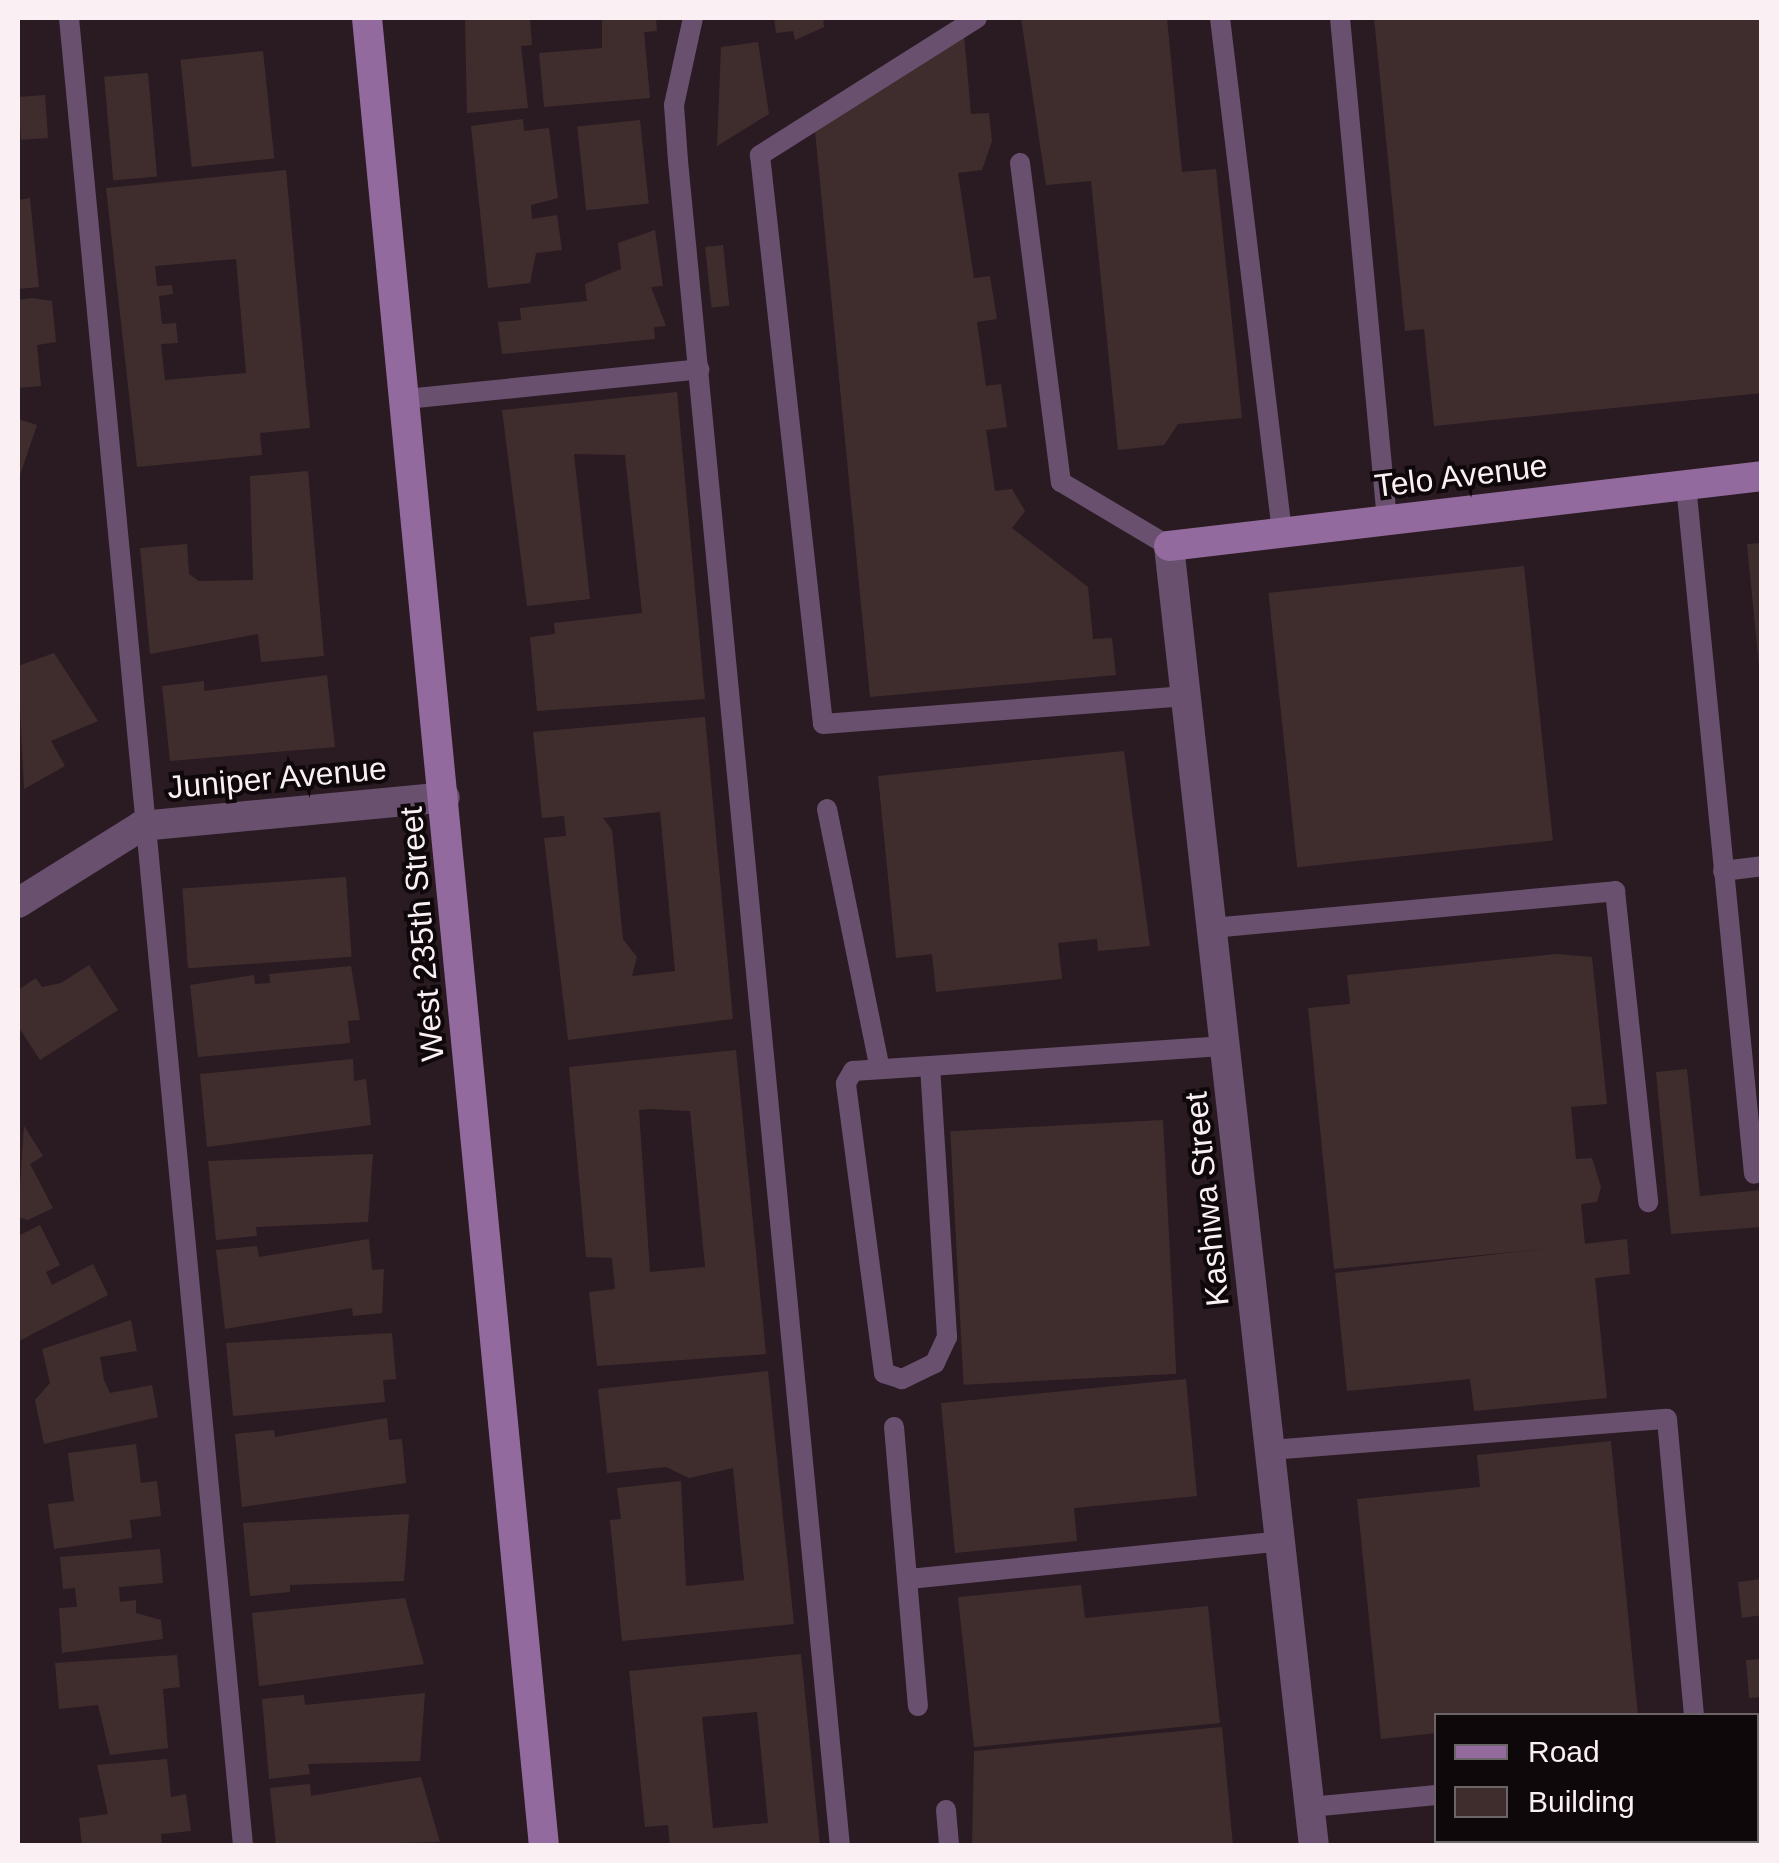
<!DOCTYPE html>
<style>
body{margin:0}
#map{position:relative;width:1779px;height:1863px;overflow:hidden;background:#2a1b22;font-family:Helvetica,sans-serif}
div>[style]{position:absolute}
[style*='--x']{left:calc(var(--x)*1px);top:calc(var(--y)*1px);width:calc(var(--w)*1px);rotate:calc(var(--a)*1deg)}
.building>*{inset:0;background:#3f2d2e;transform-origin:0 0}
.lane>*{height:20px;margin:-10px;padding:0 10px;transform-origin:10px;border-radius:10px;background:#69506f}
.street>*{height:30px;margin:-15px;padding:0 15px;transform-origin:15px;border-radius:15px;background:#69506f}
.secondary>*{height:30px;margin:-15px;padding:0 15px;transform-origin:15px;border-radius:15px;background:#936a9d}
span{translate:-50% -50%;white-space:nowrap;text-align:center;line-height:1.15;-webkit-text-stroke:8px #0e080b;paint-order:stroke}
.street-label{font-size:32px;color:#faf0f4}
.frame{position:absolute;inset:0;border:20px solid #faf0f4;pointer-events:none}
.legend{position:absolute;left:1434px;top:1713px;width:325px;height:130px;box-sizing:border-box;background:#0e080b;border:2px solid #6c6568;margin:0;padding:12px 18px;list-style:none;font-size:30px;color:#faf0f4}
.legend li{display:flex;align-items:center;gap:20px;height:50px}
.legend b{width:50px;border:2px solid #6c6568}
</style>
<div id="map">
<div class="building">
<div style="clip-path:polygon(465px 18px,530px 18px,532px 45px,521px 46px,528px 108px,467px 113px)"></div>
<div style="clip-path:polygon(602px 18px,656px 18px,657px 31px,644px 32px,650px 98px,544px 107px,539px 53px,602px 48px)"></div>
<div style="clip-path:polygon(774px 18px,823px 18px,824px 27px,795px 40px,793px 31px,776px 33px)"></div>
<div style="clip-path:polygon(1021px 18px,1167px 18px,1182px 172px,1216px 169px,1242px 418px,1178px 424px,1164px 445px,1118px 450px,1091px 181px,1046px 185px)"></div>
<div style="clip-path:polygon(1374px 18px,1762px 18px,1762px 393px,1434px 426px,1424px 329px,1405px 331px)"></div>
<div style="clip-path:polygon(964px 35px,971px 114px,989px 113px,992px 141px,982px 170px,958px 173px,974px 278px,990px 276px,997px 319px,977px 322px,986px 386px,1001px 384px,1007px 427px,986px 430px,995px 491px,1012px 489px,1025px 511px,1012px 528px,1088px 587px,1093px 639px,1112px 638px,1116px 675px,870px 697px,815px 131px)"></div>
<div style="clip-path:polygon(758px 42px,769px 114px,717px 146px,721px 47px)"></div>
<div style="left:263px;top:51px;width:108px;height:83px;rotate:84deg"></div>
<div style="left:148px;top:73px;width:104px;height:44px;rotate:85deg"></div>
<div style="left:45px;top:95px;width:43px;height:27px;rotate:86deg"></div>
<div style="clip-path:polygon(523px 119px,524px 131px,549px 128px,558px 198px,531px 205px,532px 219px,557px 215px,562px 250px,536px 253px,530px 283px,488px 288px,471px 126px)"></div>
<div style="left:640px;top:120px;width:84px;height:63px;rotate:84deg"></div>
<div style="clip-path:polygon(evenodd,286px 170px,310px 428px,260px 433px,262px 455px,137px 467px,106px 188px,286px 170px,236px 259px,246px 373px,165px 380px,161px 344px,178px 343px,176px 323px,162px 324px,159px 296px,173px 294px,172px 285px,157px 286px,155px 266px,236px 259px)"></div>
<div style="clip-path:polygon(30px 198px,39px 287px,18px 289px,18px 200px)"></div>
<div style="clip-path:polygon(655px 230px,663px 286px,651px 287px,666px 326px,654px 327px,655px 339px,502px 354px,498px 322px,521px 320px,520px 308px,587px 301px,585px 284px,621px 269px,618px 243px)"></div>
<div style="left:723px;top:245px;width:61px;height:18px;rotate:84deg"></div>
<div style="clip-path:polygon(32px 298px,52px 301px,56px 342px,37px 345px,41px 386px,18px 388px,18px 300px)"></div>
<div style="clip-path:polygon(677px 392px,705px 699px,537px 711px,530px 637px,555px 634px,554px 623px,642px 613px,625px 455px,574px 454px,590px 599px,527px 606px,502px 410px)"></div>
<div style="clip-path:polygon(18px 419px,37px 425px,18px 481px)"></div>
<div style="clip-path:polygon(308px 471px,324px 656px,261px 662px,258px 634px,150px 654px,140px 548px,187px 544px,189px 574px,199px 581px,253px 580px,250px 476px)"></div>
<div style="clip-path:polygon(1762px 543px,1762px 666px,1759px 666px,1747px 544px)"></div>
<div style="left:1524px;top:566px;width:276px;height:257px;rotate:84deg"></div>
<div style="clip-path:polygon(54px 653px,98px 721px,51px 741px,65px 766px,24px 789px,18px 666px)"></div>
<div style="clip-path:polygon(327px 675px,335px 747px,170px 761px,162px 686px,204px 681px,204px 691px)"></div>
<div style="clip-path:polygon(evenodd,705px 717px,733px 1019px,568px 1040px,544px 838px,566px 836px,564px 816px,542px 818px,533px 732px,705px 717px,660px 812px,675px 971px,632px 976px,637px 957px,623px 939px,612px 830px,603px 818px,660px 812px)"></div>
<div style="clip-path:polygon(1124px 751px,1150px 946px,1098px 951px,1097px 939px,1058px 943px,1062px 979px,936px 992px,932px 954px,896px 958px,878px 776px)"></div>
<div style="left:346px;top:877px;width:80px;height:164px;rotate:86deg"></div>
<div style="clip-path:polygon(1556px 954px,1592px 957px,1607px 1104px,1571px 1107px,1576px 1159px,1592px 1158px,1601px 1187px,1597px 1202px,1581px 1204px,1585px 1245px,1334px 1269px,1308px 1008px,1350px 1004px,1347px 975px)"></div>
<div style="clip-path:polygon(89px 965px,118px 1010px,40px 1060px,18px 1026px,18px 990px,36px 978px,42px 987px,61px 983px)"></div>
<div style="clip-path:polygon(351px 966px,360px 1020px,348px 1021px,350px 1043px,198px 1057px,190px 985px,254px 975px,255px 984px,270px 983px,269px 974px)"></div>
<div style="clip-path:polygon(evenodd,736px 1050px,766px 1354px,597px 1366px,589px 1292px,615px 1289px,612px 1258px,586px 1257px,569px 1067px,736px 1050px,651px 1109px,690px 1111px,705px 1267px,650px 1272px,639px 1110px,651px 1109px)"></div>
<div style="clip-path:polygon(353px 1059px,354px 1081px,366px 1079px,371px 1125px,207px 1147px,200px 1074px)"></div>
<div style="clip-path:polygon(1687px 1069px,1700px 1196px,1762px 1190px,1762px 1227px,1671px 1234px,1656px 1072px)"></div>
<div style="left:1163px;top:1120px;width:254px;height:213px;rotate:87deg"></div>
<div style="clip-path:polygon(24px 1126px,43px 1156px,30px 1164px,53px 1208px,28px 1220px,18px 1217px)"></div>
<div style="clip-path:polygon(373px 1154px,368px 1222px,256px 1227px,257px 1236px,216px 1240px,208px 1161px)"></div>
<div style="clip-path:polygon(40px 1225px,60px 1265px,46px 1272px,52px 1285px,93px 1264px,108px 1295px,19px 1341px,18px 1236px)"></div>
<div style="clip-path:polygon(369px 1239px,372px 1270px,384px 1269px,382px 1313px,353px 1316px,352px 1308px,225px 1329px,216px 1250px,257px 1246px,259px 1257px)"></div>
<div style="clip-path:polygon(1627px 1239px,1630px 1274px,1595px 1278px,1607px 1398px,1474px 1411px,1470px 1379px,1347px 1391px,1335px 1273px)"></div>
<div style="clip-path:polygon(131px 1320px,137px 1351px,100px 1357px,104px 1380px,110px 1393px,152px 1385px,158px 1417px,44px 1444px,35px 1400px,50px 1383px,42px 1349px)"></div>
<div style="clip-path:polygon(392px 1333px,396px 1379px,383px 1380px,385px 1402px,233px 1416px,226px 1343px)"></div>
<div style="clip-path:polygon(768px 1371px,794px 1624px,622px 1641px,610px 1520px,621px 1519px,617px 1488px,681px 1481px,686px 1586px,744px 1580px,733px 1468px,689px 1478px,666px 1467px,607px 1473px,598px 1389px)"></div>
<div style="clip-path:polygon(1186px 1379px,1197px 1496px,1074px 1508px,1077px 1541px,955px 1553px,941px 1403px)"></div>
<div style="clip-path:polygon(387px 1418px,389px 1440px,402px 1439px,406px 1483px,242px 1507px,235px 1434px,274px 1430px,275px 1437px)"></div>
<div style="clip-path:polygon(1611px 1441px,1638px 1716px,1436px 1716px,1436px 1733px,1381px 1739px,1357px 1499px,1480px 1487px,1477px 1455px)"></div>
<div style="clip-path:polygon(136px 1444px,141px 1483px,157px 1481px,161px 1516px,130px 1520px,132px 1538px,54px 1549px,48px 1504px,74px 1501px,68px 1453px)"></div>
<div style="clip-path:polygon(409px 1514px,404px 1581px,290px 1585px,290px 1592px,250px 1596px,243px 1523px)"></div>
<div style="clip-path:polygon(160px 1549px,163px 1583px,119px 1587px,120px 1602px,136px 1600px,136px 1613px,161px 1620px,163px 1639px,62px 1653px,59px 1608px,77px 1607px,75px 1588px,63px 1589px,60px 1557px)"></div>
<div style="clip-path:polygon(1762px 1579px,1762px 1615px,1742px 1618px,1738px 1582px)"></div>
<div style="clip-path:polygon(1081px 1585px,1085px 1618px,1208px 1606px,1220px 1723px,974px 1747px,958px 1597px)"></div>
<div style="clip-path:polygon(405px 1598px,424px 1664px,259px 1686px,252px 1613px)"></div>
<div style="clip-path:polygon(evenodd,801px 1654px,820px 1846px,670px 1846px,668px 1825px,645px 1827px,629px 1671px,801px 1654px,757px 1712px,768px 1823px,713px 1828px,702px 1717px,757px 1712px)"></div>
<div style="clip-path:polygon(177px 1655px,180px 1687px,163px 1689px,168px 1748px,110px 1755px,98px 1705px,59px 1709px,55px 1663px)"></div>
<div style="clip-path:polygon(1762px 1659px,1762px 1697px,1749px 1698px,1746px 1660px)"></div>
<div style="clip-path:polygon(425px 1693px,420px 1761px,308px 1764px,310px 1774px,269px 1779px,262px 1699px,304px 1695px,305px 1705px)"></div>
<div style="clip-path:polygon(1222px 1727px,1233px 1846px,972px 1846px,974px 1751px)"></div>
<div style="clip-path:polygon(167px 1759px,171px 1797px,186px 1794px,191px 1831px,161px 1834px,162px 1846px,82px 1846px,79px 1818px,108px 1814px,97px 1765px)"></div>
<div style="clip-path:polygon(421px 1777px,440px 1842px,276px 1846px,270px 1788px,310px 1784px,311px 1796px)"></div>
<div style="clip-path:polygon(1665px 1840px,1665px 1846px,1458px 1843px,1481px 1840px)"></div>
</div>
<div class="lane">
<div style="--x:69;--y:18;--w:1836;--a:84.56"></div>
<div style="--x:693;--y:18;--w:89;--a:102.3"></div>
<div style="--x:674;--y:105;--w:56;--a:85.9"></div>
<div style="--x:678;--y:161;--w:1693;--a:84.51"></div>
<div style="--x:977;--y:18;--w:257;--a:147.7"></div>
<div style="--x:760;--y:155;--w:572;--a:83.68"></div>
<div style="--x:823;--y:724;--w:364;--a:-4.4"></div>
<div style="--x:1220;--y:18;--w:518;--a:83.12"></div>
<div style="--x:1340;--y:18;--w:504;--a:84.65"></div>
<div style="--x:1020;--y:163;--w:322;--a:82.7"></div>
<div style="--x:1061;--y:482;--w:126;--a:30.7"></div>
<div style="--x:406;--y:399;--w:295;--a:-5.8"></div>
<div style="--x:1686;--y:485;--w:692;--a:84.36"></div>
<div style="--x:827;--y:809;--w:265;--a:78.5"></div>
<div style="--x:1723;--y:871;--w:39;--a:-7"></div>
<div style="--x:1212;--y:928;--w:405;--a:-5.2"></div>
<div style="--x:1615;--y:891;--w:313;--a:83.9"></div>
<div style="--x:930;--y:1066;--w:272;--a:86.4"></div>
<div style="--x:947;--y:1337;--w:29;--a:115"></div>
<div style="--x:935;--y:1363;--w:37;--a:154"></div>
<div style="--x:902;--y:1379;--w:19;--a:-162"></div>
<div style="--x:884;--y:1373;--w:292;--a:-97.5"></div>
<div style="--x:846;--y:1083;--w:14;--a:-60"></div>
<div style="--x:853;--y:1071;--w:77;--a:-3.7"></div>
<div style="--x:930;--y:1066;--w:296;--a:-3.9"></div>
<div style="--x:894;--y:1427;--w:280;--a:85.1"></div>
<div style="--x:1270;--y:1450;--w:398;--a:-4.5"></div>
<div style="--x:1667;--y:1419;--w:298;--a:84.8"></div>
<div style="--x:909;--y:1579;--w:373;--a:-5.8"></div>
<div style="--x:1310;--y:1807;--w:127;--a:-5.4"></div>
<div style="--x:946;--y:1810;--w:36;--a:85"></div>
</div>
<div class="street">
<div style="--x:1169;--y:546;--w:1308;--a:83.64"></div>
<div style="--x:18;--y:903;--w:145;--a:-32"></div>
<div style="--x:141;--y:826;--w:305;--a:-5.4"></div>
</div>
<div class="secondary">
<div style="--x:367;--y:18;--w:1837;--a:84.47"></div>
<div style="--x:1169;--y:546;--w:597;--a:-6.73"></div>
</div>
<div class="street-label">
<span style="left:1461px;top:476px;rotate:-7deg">Telo Avenue</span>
<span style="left:277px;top:778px;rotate:-5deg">Juniper Avenue</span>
<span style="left:422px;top:934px;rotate:-95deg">West 235th Street</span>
<span style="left:1207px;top:1199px;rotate:-96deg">Kashiwa Street</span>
</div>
<div class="frame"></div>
<ul class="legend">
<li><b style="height:12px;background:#936a9d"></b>Road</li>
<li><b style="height:28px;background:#3f2d2e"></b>Building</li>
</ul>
</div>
